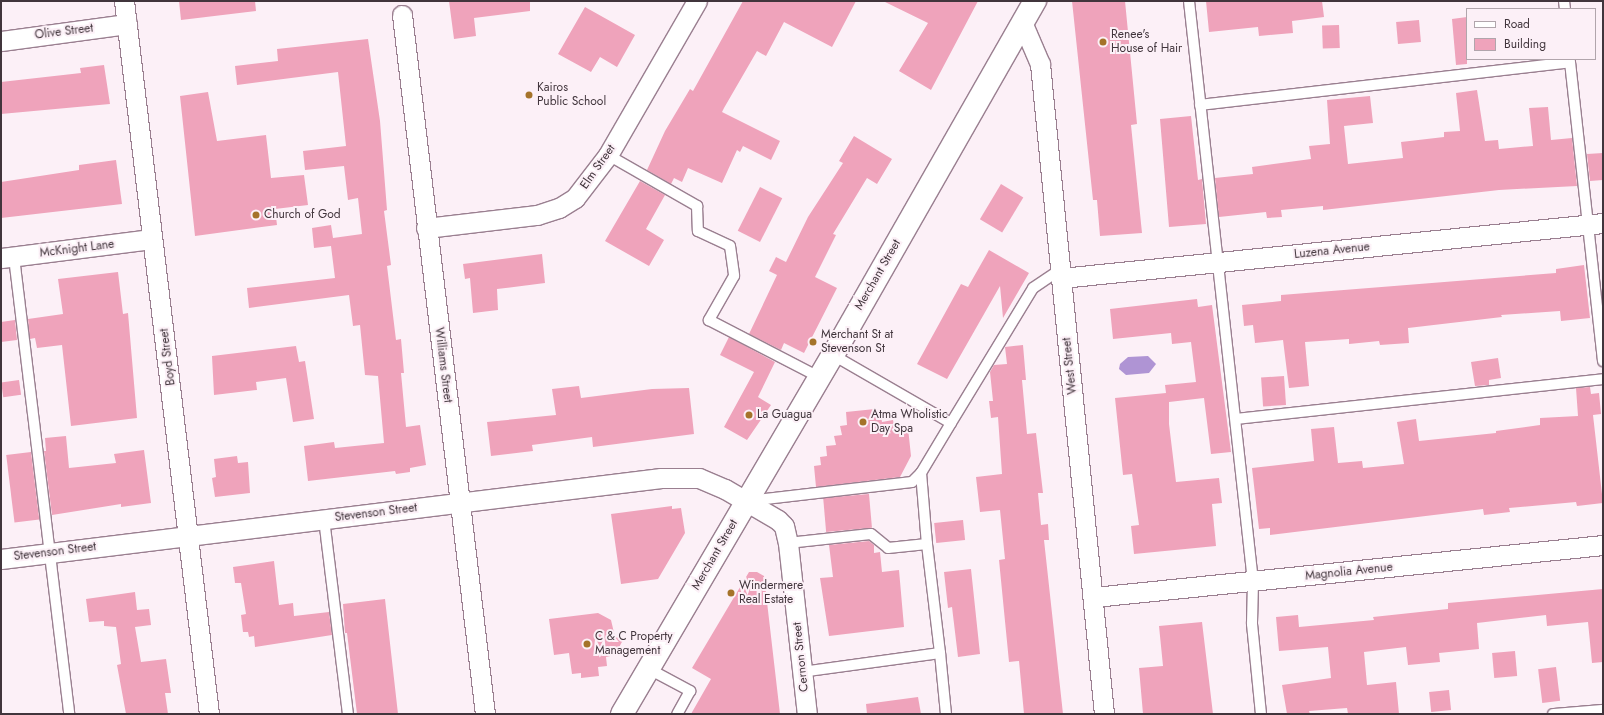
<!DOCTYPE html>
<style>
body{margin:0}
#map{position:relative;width:1604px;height:715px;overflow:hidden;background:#fcf0f7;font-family:Jost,sans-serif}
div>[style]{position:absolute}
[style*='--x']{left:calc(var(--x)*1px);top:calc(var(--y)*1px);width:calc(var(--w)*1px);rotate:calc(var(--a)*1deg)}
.water>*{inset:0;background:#af94d4}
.building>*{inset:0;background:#efa3bb;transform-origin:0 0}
.roads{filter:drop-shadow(1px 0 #9a7f90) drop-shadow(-1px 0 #9a7f90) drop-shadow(0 1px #9a7f90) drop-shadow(0 -1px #9a7f90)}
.service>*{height:10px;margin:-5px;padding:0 5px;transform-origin:5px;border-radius:5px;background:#fff}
.minor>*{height:19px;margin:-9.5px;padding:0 9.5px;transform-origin:9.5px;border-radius:9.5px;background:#fff}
.secondary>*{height:22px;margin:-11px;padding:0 11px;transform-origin:11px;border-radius:11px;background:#fff}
.dots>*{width:11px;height:11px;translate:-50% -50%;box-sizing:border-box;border:2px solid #fcf0f7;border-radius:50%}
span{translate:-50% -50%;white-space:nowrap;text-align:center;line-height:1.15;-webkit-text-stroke:4px #fcf0f7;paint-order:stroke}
.street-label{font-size:12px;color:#41353c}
.poi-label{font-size:12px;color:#41353c}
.left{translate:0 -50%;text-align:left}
.frame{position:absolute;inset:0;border:2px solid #41353c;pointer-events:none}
.legend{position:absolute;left:1466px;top:8px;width:130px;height:52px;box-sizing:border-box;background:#fcf0f7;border:1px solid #b1a5ac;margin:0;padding:5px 7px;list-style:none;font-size:12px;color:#41353c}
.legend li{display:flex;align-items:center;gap:8px;height:20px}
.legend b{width:20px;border:1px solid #b1a5ac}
</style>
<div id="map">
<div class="water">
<div style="clip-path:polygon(1148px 356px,1156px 364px,1149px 373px,1126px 375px,1119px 369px,1120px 364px,1128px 357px)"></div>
</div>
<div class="building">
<div style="clip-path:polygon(179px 1px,255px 1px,256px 11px,181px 20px)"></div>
<div style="clip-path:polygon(449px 1px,530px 1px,530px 11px,474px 18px,476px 36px,454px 39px)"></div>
<div style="clip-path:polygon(743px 1px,856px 1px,832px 47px,784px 22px,766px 56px,757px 51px,724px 108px,722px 112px,780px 141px,771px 160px,743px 146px,740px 152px,737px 150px,722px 183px,688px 168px,682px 182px,674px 178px,671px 184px,647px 170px,665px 131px,690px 89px,693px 91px)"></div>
<div style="clip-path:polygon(883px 1px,978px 1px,931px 90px,899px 71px,928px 23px)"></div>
<div style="clip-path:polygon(1072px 1px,1125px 1px,1137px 124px,1131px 125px,1142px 233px,1100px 236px,1097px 200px,1093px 200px)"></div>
<div style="clip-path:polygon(1206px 1px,1322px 1px,1324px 17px,1292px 21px,1293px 33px,1259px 36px,1258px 27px,1209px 32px)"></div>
<div style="clip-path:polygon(585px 7px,635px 35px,617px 67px,600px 57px,591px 72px,558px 54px)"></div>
<div style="clip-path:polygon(1467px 17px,1467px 64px,1456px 65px,1452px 19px)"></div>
<div style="left:1419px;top:20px;width:22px;height:23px;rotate:85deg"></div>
<div style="left:1339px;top:25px;width:23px;height:17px;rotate:88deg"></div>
<div style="clip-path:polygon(368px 39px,380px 121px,387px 210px,384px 211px,391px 265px,387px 266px,396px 340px,401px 339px,404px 373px,401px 373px,406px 427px,420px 425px,426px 465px,410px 468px,410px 472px,396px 474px,395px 471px,308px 481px,304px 446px,334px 442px,335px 448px,384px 443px,378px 376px,365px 375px,360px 325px,353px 326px,349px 295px,249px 308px,247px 288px,335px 278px,331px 246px,314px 248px,312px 228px,331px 225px,333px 238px,362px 234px,358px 198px,348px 200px,344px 166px,305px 170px,303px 151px,346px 146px,338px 72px,237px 85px,235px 66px,278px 61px,277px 49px)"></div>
<div style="clip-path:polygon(104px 65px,110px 104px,1px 114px,1px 82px,81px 73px,80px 68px)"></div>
<div style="clip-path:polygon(1477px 90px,1485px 141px,1498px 140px,1499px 149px,1533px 146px,1529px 108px,1548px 107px,1551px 140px,1572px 138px,1577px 186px,1499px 190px,1323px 210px,1323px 206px,1281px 210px,1282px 217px,1267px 218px,1266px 212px,1219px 217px,1215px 178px,1253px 174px,1252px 167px,1311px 159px,1309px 146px,1330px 144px,1327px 100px,1370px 96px,1373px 123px,1344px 126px,1348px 164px,1403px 158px,1401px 142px,1444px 137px,1444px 132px,1460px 131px,1456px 93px)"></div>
<div style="clip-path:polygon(208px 92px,217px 141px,266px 135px,271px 178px,304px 175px,308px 205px,275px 209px,277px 225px,195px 236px,180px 96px)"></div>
<div style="clip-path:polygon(1191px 116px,1198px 180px,1202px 179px,1206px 224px,1169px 227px,1160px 119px)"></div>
<div style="clip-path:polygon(854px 136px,892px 159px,877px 184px,867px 178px,833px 234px,836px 235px,815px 277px,837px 288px,804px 353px,784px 343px,781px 350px,749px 334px,777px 275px,769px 271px,776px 257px,786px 262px,808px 217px,843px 163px,839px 161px)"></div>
<div style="clip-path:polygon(1603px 153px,1603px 180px,1590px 181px,1587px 154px)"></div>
<div style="clip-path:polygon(116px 160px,122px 204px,1px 218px,1px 182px,79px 170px,79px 165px)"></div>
<div style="clip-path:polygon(640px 181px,665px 195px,646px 229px,664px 240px,649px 266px,605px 241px)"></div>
<div style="left:1001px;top:184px;width:26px;height:41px;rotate:31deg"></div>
<div style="left:760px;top:187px;width:25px;height:49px;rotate:27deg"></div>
<div style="clip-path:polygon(989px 250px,1029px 273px,1003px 318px,1000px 286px,947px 379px,917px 364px,961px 284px,968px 287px)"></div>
<div style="clip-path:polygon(542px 254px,545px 283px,497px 289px,498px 310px,473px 313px,470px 278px,465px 279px,463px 264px)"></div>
<div style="clip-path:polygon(1584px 265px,1590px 318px,1561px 321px,1560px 311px,1501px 315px,1502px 317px,1408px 328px,1409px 343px,1380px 345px,1379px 341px,1349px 344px,1349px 339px,1305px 342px,1309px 386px,1289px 388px,1283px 340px,1255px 343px,1253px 325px,1244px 326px,1242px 305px,1281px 301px,1281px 295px,1556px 273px,1556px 269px)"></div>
<div style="clip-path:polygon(118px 272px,123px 314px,128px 313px,137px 418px,71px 426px,62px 345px,37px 348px,35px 338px,30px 339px,28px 319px,63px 314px,58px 279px)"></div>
<div style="clip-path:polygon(1197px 299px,1198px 307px,1212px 305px,1231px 452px,1211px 454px,1204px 398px,1169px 402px,1169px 424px,1176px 482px,1219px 478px,1222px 503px,1212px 504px,1216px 546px,1134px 554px,1131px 526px,1139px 525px,1132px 474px,1123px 475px,1115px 398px,1166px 393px,1165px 385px,1196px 382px,1191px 342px,1172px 344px,1171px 333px,1113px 339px,1110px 309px)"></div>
<div style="clip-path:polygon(15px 320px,17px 340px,1px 342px,1px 322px)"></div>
<div style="clip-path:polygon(729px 337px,775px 362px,758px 397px,771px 405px,747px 440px,724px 427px,754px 372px,720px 355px)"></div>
<div style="clip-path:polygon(1023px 345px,1026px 380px,1022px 380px,1027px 434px,1036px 433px,1043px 493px,1038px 493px,1041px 525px,1048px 524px,1049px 540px,1044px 540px,1063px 714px,1024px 714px,1019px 661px,1009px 662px,999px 560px,1005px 559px,1000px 510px,980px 512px,976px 477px,1002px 474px,998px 417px,991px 418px,989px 401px,993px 401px,990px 372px,994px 365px,1007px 364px,1005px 347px)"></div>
<div style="clip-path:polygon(296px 346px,299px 362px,305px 361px,314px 419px,293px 422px,286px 378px,256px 382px,257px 390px,214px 395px,212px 356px)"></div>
<div style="clip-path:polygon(1498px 358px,1501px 378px,1489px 380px,1489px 385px,1475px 386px,1471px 362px)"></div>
<div style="left:1284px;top:376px;width:29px;height:23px;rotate:86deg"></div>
<div style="left:19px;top:380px;width:15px;height:18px;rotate:82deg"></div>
<div style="clip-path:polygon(579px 386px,581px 398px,652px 389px,689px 388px,694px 434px,593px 447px,592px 437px,532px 445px,533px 451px,491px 456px,487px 422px,556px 415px,552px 389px)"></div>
<div style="clip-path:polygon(1590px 387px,1591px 394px,1599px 393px,1601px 414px,1593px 415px,1603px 503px,1577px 506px,1576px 502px,1509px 508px,1510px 512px,1484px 515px,1483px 509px,1270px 535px,1270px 528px,1259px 529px,1252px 468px,1314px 461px,1311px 429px,1334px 427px,1338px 463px,1362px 461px,1363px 468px,1404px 464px,1397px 422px,1416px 419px,1419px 441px,1496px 433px,1496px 431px,1540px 425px,1540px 418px,1578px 416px,1576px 388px)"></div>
<div style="clip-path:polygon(875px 409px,880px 411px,882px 422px,893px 420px,895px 430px,908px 428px,911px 456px,900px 477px,816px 487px,814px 466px,821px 465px,820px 457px,827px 456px,826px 446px,836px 445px,834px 436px,842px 435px,840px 426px,847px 425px,846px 412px)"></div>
<div style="clip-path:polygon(66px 436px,69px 468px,116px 463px,114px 454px,144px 450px,151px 503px,121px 507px,121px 504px,52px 515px,44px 451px,46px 451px,45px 438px)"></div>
<div style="left:31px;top:452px;width:68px;height:25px;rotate:83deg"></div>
<div style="clip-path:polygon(237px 456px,238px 463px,248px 462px,250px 493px,215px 497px,212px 478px,216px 477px,214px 459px)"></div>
<div style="left:869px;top:494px;width:34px;height:46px;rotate:85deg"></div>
<div style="clip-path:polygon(672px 506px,672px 509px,681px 508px,685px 533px,658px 579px,621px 584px,611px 514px)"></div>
<div style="left:963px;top:520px;width:20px;height:29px;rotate:84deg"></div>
<div style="clip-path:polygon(869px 541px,874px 545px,874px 553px,880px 552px,882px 572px,899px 570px,904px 627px,829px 636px,820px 578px,833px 577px,829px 545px)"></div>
<div style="clip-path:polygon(274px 561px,279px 605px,293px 603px,294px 616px,329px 612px,332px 635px,255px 647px,254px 636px,249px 637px,248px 632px,243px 632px,241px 615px,246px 614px,241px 583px,235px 583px,233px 567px)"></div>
<div style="clip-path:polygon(971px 569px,980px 654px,958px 657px,952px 607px,948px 608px,944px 572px)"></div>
<div style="clip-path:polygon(749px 572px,757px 572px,764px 576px,780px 714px,691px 714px,711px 679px,692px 668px)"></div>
<div style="clip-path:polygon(1603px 589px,1603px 662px,1592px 663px,1588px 622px,1547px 626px,1546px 615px,1477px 623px,1479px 649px,1439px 653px,1440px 662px,1408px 665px,1406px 647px,1364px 652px,1367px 685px,1396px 682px,1399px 714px,1348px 714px,1347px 708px,1309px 711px,1310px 714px,1287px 714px,1282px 685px,1331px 678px,1328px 647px,1279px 651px,1276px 617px,1298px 615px,1299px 627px,1374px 620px,1373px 617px,1448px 609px,1448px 603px)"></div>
<div style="clip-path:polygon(135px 592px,137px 610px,149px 609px,151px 625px,135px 627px,141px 662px,166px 659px,171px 693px,165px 693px,168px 714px,126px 714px,117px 665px,121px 664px,116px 627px,104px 626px,104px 621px,89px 622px,86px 599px)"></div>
<div style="clip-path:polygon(385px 599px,398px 714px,357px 714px,347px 633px,345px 633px,343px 604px)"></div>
<div style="clip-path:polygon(598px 613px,611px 620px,615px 637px,624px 638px,615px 655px,606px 657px,607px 666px,598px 667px,599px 676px,581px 678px,581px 673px,572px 674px,569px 653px,554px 655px,549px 619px)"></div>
<div style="clip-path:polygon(1202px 622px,1213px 714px,1143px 714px,1139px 668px,1163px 666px,1159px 626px)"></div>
<div style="left:1515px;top:651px;width:25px;height:23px;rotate:85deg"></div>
<div style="left:1556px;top:667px;width:34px;height:18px;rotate:83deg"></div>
<div style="left:1449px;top:690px;width:20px;height:20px;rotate:84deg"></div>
<div style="clip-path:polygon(918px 697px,921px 714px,867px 714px,866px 704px)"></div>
</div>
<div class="roads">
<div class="service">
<div style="--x:1189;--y:1;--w:585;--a:83.71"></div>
<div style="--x:1253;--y:582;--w:42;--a:91.4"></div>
<div style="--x:1252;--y:624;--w:90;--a:84.3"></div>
<div style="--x:1564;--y:1;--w:8;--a:83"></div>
<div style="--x:1200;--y:105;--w:372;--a:-6.6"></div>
<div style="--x:1570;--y:62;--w:301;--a:83.7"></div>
<div style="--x:608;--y:155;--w:103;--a:29.8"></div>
<div style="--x:697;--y:206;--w:25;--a:88"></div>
<div style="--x:698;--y:231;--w:35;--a:25"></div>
<div style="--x:730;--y:246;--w:30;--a:82"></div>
<div style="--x:734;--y:276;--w:51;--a:119.6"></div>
<div style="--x:709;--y:320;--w:124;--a:27.4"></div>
<div style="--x:14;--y:257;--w:460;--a:83.1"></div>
<div style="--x:833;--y:355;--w:136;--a:30"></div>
<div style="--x:951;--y:423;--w:158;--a:-58.7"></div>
<div style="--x:1033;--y:288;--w:32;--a:-34"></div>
<div style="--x:1236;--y:419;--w:369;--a:-6.2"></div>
<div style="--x:921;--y:473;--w:71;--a:85.2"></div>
<div style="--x:748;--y:501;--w:165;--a:-6.6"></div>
<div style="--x:912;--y:482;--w:13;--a:-45"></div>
<div style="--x:921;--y:473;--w:58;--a:-59"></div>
<div style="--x:324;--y:519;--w:196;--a:83"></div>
<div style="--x:788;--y:543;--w:83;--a:-6.2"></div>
<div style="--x:871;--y:534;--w:22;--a:39"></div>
<div style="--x:888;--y:548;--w:39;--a:-6"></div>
<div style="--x:927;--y:544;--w:110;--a:83.2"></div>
<div style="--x:940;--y:653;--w:139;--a:172.2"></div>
<div style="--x:940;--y:653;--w:61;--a:84.4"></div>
<div style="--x:649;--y:669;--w:47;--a:28.2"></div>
<div style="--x:690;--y:691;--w:26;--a:119"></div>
<div style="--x:1553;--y:714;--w:50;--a:-4.6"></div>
</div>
<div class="minor">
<div style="--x:124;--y:1;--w:718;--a:83.2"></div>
<div style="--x:402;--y:15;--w:704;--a:83.23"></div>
<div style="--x:1022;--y:22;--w:46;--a:66.8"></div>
<div style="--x:1040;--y:64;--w:653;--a:84.38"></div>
<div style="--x:1;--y:41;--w:127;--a:-7.7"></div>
<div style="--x:426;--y:228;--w:112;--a:-6.7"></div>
<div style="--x:537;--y:215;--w:23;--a:-18"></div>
<div style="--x:559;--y:208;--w:19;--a:-32"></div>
<div style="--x:575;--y:198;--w:54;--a:-52.5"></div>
<div style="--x:608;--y:155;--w:178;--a:-60"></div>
<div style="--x:1;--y:258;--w:152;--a:-7.2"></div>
<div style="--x:1061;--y:278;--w:545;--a:-5.79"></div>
<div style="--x:1;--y:559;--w:665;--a:-7"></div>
<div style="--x:661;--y:478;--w:38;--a:0"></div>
<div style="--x:699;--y:478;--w:28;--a:23"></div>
<div style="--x:725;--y:489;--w:61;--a:30.3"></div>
<div style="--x:778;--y:520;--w:8;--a:45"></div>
<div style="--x:784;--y:526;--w:17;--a:77"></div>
<div style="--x:788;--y:543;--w:172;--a:83.7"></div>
<div style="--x:1094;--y:597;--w:512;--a:-5.83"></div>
</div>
<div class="secondary">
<div style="--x:622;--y:714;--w:416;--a:-59.6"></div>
<div style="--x:833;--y:355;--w:408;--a:-60.3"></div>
</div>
</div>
<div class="dots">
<div style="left:1103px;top:42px;background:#a5732a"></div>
<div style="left:529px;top:95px;background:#a5732a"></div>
<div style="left:256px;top:215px;background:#a5732a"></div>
<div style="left:813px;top:342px;background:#a5732a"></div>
<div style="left:749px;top:415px;background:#a5732a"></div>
<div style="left:863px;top:422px;background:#a5732a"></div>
<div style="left:731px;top:593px;background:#a5732a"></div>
<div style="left:587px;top:644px;background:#a5732a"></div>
</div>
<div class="street-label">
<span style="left:64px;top:32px;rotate:-7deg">Olive Street</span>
<span style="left:598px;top:167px;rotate:-55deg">Elm Street</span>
<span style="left:77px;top:249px;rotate:-7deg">McKnight Lane</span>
<span style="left:1332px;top:251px;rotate:-6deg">Luzena Avenue</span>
<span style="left:878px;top:275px;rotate:-60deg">Merchant Street</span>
<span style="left:168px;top:357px;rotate:-97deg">Boyd Street</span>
<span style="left:443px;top:365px;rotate:83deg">Williams Street</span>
<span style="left:1070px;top:366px;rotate:-96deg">West Street</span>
<span style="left:376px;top:513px;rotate:-7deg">Stevenson Street</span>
<span style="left:55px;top:552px;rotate:-7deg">Stevenson Street</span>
<span style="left:715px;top:555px;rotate:-60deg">Merchant Street</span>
<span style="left:1349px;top:572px;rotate:-6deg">Magnolia Avenue</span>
<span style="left:801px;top:657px;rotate:-96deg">Cernon Street</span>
</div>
<div class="poi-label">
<span class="left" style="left:1111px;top:42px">Renee's<br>House of Hair</span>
<span class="left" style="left:537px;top:95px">Kairos<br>Public School</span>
<span class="left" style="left:264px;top:215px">Church of God</span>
<span class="left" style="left:821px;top:342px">Merchant St at<br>Stevenson St</span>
<span class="left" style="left:757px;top:415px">La Guagua</span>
<span class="left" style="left:871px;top:422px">Atma Wholistic<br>Day Spa</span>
<span class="left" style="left:739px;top:593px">Windermere<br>Real Estate</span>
<span class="left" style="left:595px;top:644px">C &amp; C Property<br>Management</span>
</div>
<div class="frame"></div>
<ul class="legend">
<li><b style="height:5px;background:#fff"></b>Road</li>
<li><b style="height:11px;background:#efa3bb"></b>Building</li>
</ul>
</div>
